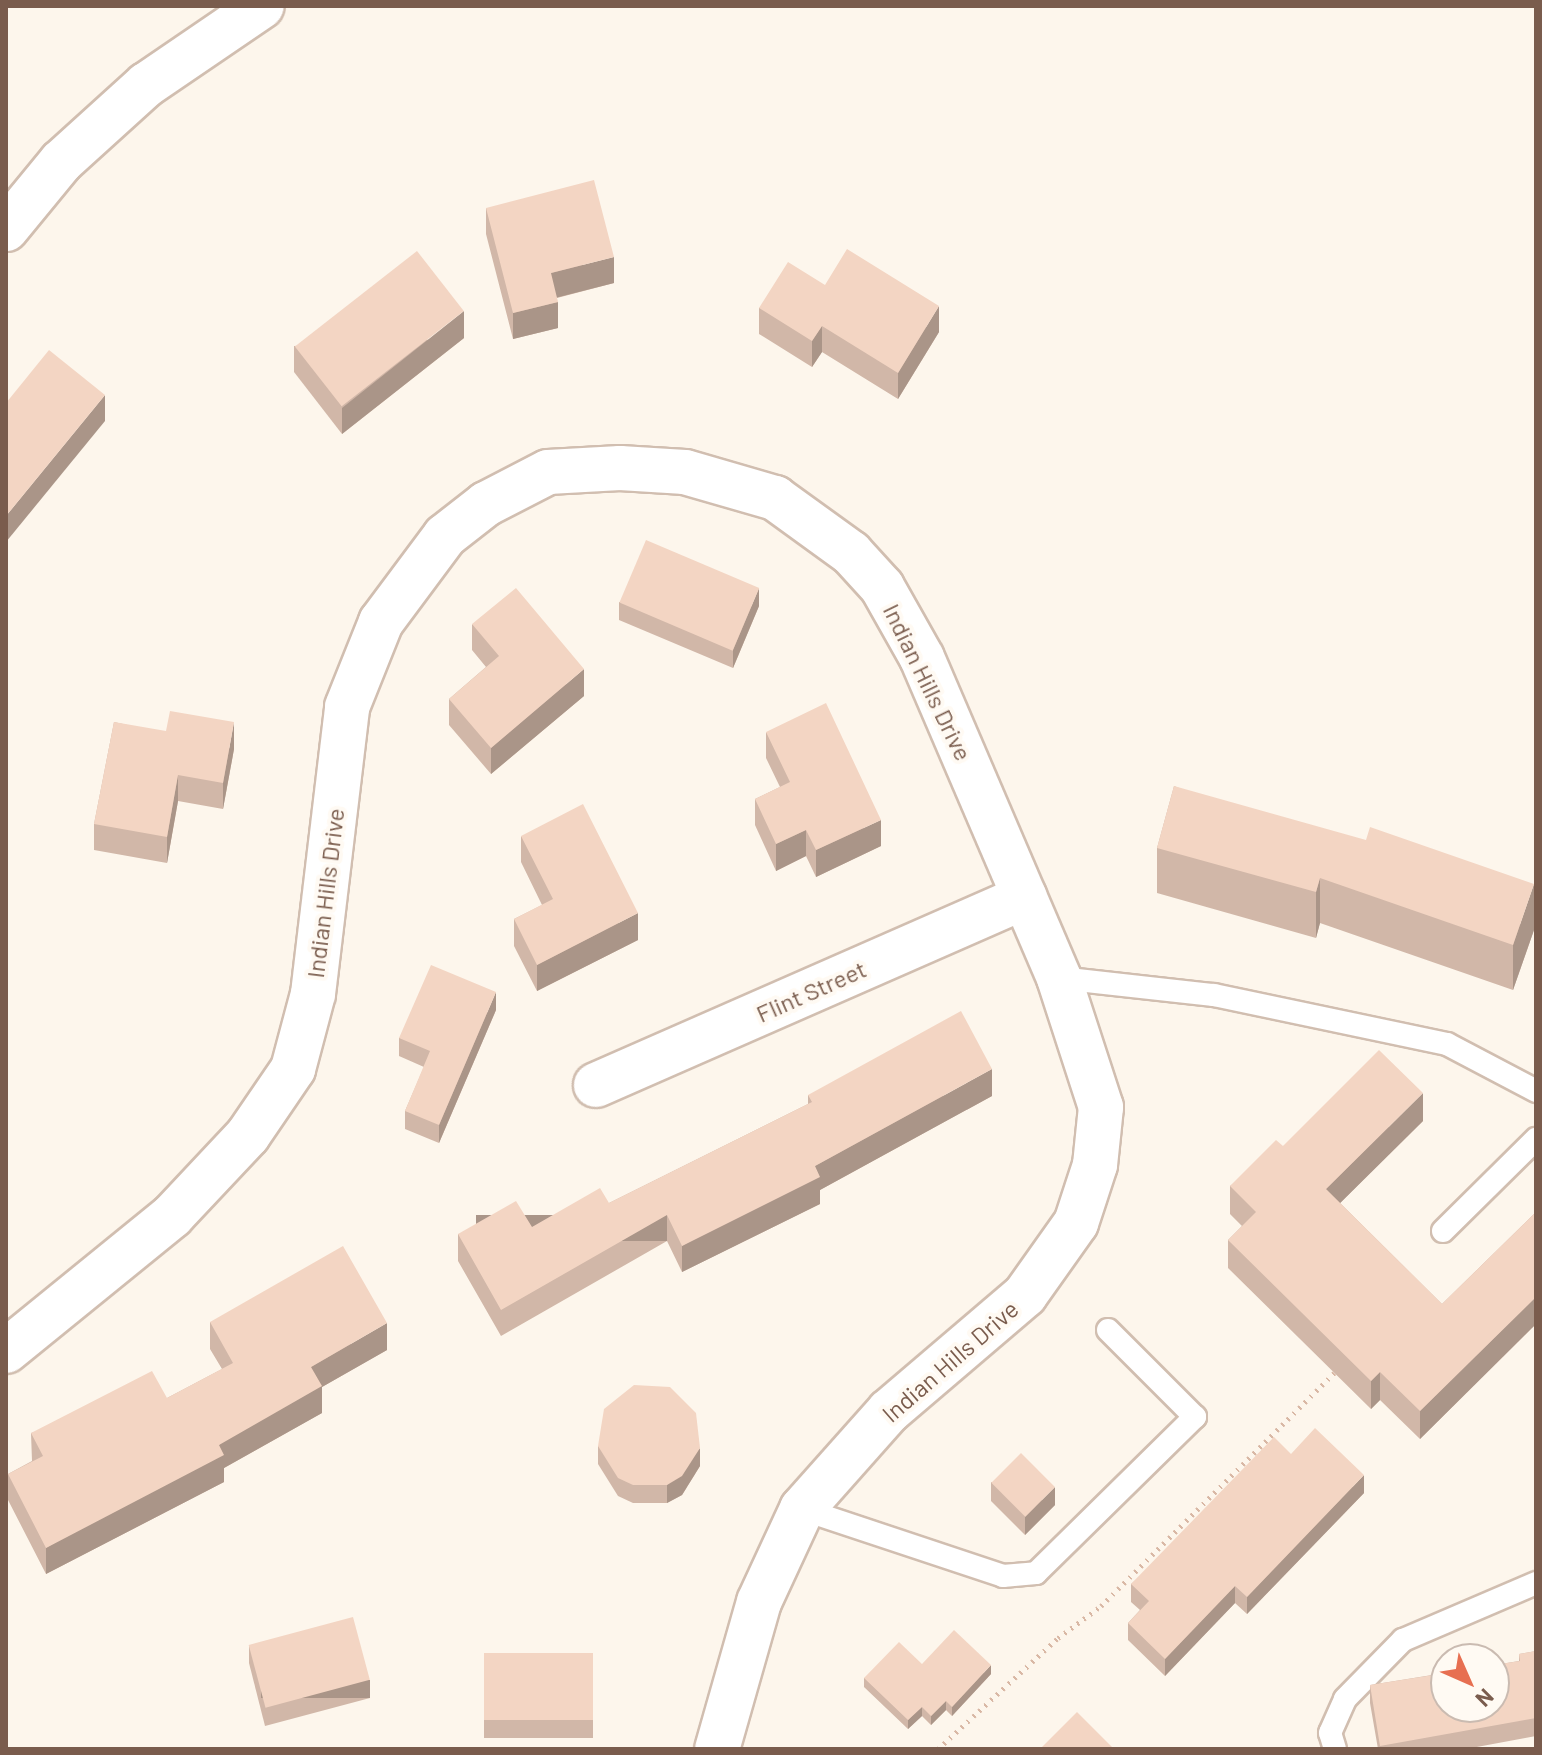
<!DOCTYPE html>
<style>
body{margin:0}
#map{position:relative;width:1542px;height:1755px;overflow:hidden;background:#fdf6ec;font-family:Barlow,sans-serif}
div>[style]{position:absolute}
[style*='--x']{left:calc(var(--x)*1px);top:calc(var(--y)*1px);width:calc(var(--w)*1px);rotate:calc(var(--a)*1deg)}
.path>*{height:5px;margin-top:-2.5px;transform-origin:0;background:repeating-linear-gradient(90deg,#d9b8a5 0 2px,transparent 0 8px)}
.roads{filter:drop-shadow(2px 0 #d1beb0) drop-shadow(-2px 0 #d1beb0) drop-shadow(0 2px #d1beb0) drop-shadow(0 -2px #d1beb0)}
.lane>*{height:22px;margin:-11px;padding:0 11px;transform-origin:11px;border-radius:11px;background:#fff}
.street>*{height:44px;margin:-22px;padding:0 22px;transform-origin:22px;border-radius:22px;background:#fff}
.wall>*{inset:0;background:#d1b7a8;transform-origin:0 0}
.shaded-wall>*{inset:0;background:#aa9588;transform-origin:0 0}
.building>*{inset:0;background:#f3d5c3;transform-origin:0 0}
span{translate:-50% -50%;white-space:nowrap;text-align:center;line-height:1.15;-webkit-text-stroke:8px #fffaf3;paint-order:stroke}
.street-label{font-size:24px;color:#7a5c4d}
.frame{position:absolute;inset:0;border:8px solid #7a5c4d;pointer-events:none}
.north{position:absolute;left:1430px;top:1643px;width:80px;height:80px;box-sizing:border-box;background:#fffaf3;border:2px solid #cabbb1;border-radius:50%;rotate:135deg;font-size:22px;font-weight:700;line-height:32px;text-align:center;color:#7a5c4d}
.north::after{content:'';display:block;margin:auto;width:28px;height:36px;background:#e76f51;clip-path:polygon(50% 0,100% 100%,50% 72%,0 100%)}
</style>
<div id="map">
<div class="path">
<div style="--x:938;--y:1749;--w:163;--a:-42.8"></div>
<div style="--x:1058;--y:1638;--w:54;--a:-36.7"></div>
<div style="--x:1101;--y:1606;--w:330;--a:-45"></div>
</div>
<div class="roads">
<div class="lane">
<div style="--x:1059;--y:978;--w:156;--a:6.3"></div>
<div style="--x:1214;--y:995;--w:238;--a:11.9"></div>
<div style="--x:1447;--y:1044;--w:101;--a:27.8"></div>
<div style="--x:1443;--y:1231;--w:131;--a:-44.7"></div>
<div style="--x:802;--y:1509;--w:212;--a:18.4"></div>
<div style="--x:1003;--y:1576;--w:33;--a:-5"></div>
<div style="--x:1036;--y:1573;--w:223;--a:-44.5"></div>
<div style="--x:1195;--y:1417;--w:123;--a:-135"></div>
<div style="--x:1335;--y:1749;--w:17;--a:-107"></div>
<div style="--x:1330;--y:1733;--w:37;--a:-66"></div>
<div style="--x:1345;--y:1699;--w:83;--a:-45.5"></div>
<div style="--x:1403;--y:1640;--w:145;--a:-23.2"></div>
</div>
<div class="street">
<div style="--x:6;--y:229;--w:87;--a:-50.6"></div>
<div style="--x:61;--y:162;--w:115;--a:-42.2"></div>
<div style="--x:146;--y:85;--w:140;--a:-34.3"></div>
<div style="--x:596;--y:1085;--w:468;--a:-23.7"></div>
<div style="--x:6;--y:1351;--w:214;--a:-39.1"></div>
<div style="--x:172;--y:1216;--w:111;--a:-46.8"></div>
<div style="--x:248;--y:1135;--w:80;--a:-55.7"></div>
<div style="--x:293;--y:1069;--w:78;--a:-75.1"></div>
<div style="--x:313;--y:994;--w:289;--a:-83.2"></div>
<div style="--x:347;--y:707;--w:92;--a:-68.2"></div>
<div style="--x:381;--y:622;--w:107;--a:-53.3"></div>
<div style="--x:445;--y:536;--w:52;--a:-38"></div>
<div style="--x:486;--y:504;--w:70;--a:-27.3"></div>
<div style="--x:548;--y:472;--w:72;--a:-3.2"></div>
<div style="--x:620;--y:468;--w:65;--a:3.5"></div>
<div style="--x:685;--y:472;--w:94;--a:16.1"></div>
<div style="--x:775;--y:498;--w:94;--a:35.9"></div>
<div style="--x:851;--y:553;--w:46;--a:47.6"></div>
<div style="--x:882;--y:587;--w:81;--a:60.6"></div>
<div style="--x:922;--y:658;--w:348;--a:66.8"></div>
<div style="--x:1059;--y:978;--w:136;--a:72"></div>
<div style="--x:1101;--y:1107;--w:58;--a:95.9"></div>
<div style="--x:1095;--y:1165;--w:61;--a:108.1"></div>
<div style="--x:1076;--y:1223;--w:88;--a:125.3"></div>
<div style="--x:1025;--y:1295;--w:179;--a:139.5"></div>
<div style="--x:889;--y:1411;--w:131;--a:131.6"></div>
<div style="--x:802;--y:1509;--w:102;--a:114.8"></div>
<div style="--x:759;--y:1602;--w:153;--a:105.9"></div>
</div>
</div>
<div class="wall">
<div style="clip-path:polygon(486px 208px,614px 283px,557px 298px,558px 328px,513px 339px,486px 234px)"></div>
<div style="clip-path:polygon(825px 285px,939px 332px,898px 399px,822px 352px,812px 367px,759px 334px,759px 308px)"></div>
<div style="clip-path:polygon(464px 338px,342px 434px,294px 372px,294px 346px)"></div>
<div style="clip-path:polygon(619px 602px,759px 606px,733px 668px,619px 620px)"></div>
<div style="clip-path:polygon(472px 624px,584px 696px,491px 774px,449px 725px,449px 699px,486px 667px,472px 650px)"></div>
<div style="clip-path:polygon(114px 722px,234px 749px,223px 809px,178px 801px,167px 863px,94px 850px,94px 824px)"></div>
<div style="clip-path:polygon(766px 732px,881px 846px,816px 877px,806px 856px,776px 871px,755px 825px,755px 799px,780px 787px,766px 758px)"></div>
<div style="clip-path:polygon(1174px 786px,1534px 930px,1513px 990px,1320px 923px,1316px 938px,1157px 893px,1157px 848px)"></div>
<div style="clip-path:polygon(521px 836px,638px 940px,537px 991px,514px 946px,514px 919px,542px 905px,521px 862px)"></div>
<div style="clip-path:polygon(496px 1010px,439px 1143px,405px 1129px,405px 1111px,424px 1067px,399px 1056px,399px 1038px)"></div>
<div style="clip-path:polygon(808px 1095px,992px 1096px,820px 1190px,820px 1204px,682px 1272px,667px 1241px,501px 1336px,458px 1261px,458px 1234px,532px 1227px,609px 1203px,808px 1104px)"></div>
<div style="clip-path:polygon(1423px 1121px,1340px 1203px,1442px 1304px,1536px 1212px,1536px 1324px,1420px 1439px,1380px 1400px,1371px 1409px,1228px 1268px,1228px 1240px,1242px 1226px,1230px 1214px,1230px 1186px,1283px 1146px)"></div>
<div style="clip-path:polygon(210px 1322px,387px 1350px,322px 1387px,322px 1413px,224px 1468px,224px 1482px,46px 1574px,8px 1500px,8px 1474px,32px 1461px,31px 1433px,167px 1398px,222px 1369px,210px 1349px)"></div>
<div style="clip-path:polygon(598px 1446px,700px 1466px,682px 1495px,667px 1503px,633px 1503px,618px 1496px,598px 1464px)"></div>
<div style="clip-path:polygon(1291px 1454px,1364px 1493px,1247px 1614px,1235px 1603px,1165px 1676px,1128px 1640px,1128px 1623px,1140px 1610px,1131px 1602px,1131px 1584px)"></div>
<div style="clip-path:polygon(991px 1482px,1055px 1505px,1025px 1535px,991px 1501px)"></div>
<div style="clip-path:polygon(249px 1645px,370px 1698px,265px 1726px,249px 1663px)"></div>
<div style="clip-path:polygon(1536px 1651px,1536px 1736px,1466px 1749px,1378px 1749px,1370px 1703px,1370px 1685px,1519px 1661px,1519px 1654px)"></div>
<div style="left:484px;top:1653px;width:109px;height:85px"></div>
<div style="clip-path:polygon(922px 1664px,991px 1674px,952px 1716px,946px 1710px,931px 1725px,922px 1716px,908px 1729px,864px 1687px,864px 1678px)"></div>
</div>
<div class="shaded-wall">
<div style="clip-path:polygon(614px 257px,614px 283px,551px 299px,551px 273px)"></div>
<div style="clip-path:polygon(558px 302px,558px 328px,513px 339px,513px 313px)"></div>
<div style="clip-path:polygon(939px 306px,939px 332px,898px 399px,898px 373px)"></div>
<div style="clip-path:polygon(464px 311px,464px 338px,342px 434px,342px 408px)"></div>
<div style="clip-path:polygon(822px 326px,822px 352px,812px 367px,812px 341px)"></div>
<div style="clip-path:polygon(105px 395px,105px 421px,6px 542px,6px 516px)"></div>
<div style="clip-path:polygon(759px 588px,759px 606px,733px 668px,733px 650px)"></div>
<div style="clip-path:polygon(584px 669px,584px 696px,491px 774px,491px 748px)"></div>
<div style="clip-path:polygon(234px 722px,234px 749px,223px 809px,223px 783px)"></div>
<div style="clip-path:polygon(178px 775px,178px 801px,167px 863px,167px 837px)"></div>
<div style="clip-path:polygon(881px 820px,881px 846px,816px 877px,816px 850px)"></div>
<div style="clip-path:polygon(806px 830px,806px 856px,776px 871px,776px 844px)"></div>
<div style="clip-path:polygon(1320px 878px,1320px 923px,1316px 938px,1316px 892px)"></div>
<div style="clip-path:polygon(1534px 884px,1534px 930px,1513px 990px,1513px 945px)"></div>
<div style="clip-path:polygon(638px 913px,638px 940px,537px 991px,537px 965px)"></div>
<div style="clip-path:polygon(496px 992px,496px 1010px,439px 1143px,439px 1125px)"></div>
<div style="clip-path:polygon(992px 1069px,992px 1096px,820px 1190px,820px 1204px,682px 1272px,682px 1246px,815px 1166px)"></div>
<div style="clip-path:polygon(1423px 1093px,1423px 1121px,1326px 1217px,1326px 1189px)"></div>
<div style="left:667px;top:1215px;width:26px;height:191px;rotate:90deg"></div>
<div style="clip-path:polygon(1536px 1297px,1536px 1324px,1420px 1439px,1420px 1411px)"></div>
<div style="clip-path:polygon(387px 1323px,387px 1350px,322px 1387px,322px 1413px,224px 1468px,224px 1482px,46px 1574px,46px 1548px,219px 1445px,311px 1367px)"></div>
<div style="clip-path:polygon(1380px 1372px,1380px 1400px,1371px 1409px,1371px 1381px)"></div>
<div style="clip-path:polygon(700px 1448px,700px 1466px,682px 1495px,667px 1503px,667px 1485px)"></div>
<div style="clip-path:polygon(1364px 1475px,1364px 1493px,1247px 1614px,1247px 1597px)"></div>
<div style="clip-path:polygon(1055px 1487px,1055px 1505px,1025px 1535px,1025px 1517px)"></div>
<div style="clip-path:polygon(1235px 1586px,1235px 1603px,1165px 1676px,1165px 1659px)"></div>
<div style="clip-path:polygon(991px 1665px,991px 1674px,952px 1716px,952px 1707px)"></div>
<div style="left:370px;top:1680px;width:18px;height:109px;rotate:90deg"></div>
<div style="clip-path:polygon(946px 1701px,946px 1710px,931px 1725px,931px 1716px)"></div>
<div style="clip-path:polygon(922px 1707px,922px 1716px,908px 1729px,908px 1720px)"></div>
</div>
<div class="building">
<div style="clip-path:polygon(594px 180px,614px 257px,551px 273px,558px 302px,513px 313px,486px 208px)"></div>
<div style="clip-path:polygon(847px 249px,939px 306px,898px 373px,822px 326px,812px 341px,759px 308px,788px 262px,825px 285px)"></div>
<div style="left:417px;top:251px;width:76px;height:155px;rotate:52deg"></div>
<div style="clip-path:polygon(49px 350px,105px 395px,6px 516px,6px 403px)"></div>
<div style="left:646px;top:540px;width:123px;height:68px;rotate:23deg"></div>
<div style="clip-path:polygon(516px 588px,584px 669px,491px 748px,449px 699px,499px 656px,472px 624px)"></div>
<div style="clip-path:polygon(826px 703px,881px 820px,816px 850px,806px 830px,776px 844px,755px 799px,790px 782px,766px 732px)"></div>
<div style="clip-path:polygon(170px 711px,234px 722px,223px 783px,178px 775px,167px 837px,94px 824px,114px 722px,166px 731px)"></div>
<div style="clip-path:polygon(1174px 786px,1366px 840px,1370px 827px,1534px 884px,1513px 945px,1320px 878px,1316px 892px,1157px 848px)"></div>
<div style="clip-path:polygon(583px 804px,638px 913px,537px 965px,514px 919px,553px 899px,521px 836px)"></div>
<div style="clip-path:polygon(431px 965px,496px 992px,439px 1125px,405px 1111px,430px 1051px,399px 1038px)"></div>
<div style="clip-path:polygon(961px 1011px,992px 1069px,815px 1166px,820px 1177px,682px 1246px,667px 1215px,501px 1310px,458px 1234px,516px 1201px,532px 1227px,600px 1188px,609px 1203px,812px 1102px,808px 1095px)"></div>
<div style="clip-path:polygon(1379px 1050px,1423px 1093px,1326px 1189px,1442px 1304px,1536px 1212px,1536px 1297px,1420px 1411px,1380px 1372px,1371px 1381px,1228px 1240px,1256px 1212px,1230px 1186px,1276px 1140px,1283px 1146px)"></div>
<div style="clip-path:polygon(343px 1246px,387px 1323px,311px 1367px,322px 1386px,219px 1445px,224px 1455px,46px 1548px,8px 1474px,43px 1456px,31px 1433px,152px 1371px,167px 1398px,233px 1363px,210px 1322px)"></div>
<div style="clip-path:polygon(634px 1385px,670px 1387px,696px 1413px,700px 1448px,682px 1476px,667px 1485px,633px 1485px,618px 1478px,598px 1446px,604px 1409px)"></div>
<div style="clip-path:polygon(1315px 1428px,1364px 1475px,1247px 1597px,1235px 1586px,1165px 1659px,1128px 1623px,1149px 1601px,1131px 1584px,1274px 1437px,1291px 1454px)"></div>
<div style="left:1021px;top:1453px;width:48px;height:42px;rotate:45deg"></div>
<div style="left:353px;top:1617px;width:65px;height:108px;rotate:75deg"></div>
<div style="clip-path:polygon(954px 1630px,991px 1665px,952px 1707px,946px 1701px,931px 1716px,922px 1707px,908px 1720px,864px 1678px,899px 1642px,922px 1664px)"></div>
<div style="clip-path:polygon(1536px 1651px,1536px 1718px,1380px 1746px,1370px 1685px,1446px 1673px,1446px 1707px,1494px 1707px,1494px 1665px,1520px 1661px,1519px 1654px)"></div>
<div style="left:484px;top:1653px;width:109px;height:67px"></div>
<div style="clip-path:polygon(1077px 1712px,1114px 1749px,1040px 1749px)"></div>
</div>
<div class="street-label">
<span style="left:928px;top:682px;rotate:64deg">Indian Hills Drive</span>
<span style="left:325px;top:893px;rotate:-83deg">Indian Hills Drive</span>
<span style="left:811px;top:991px;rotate:-24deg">Flint Street</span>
<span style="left:950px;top:1361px;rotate:-41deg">Indian Hills Drive</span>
</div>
<div class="frame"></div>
<div class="north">N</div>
</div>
